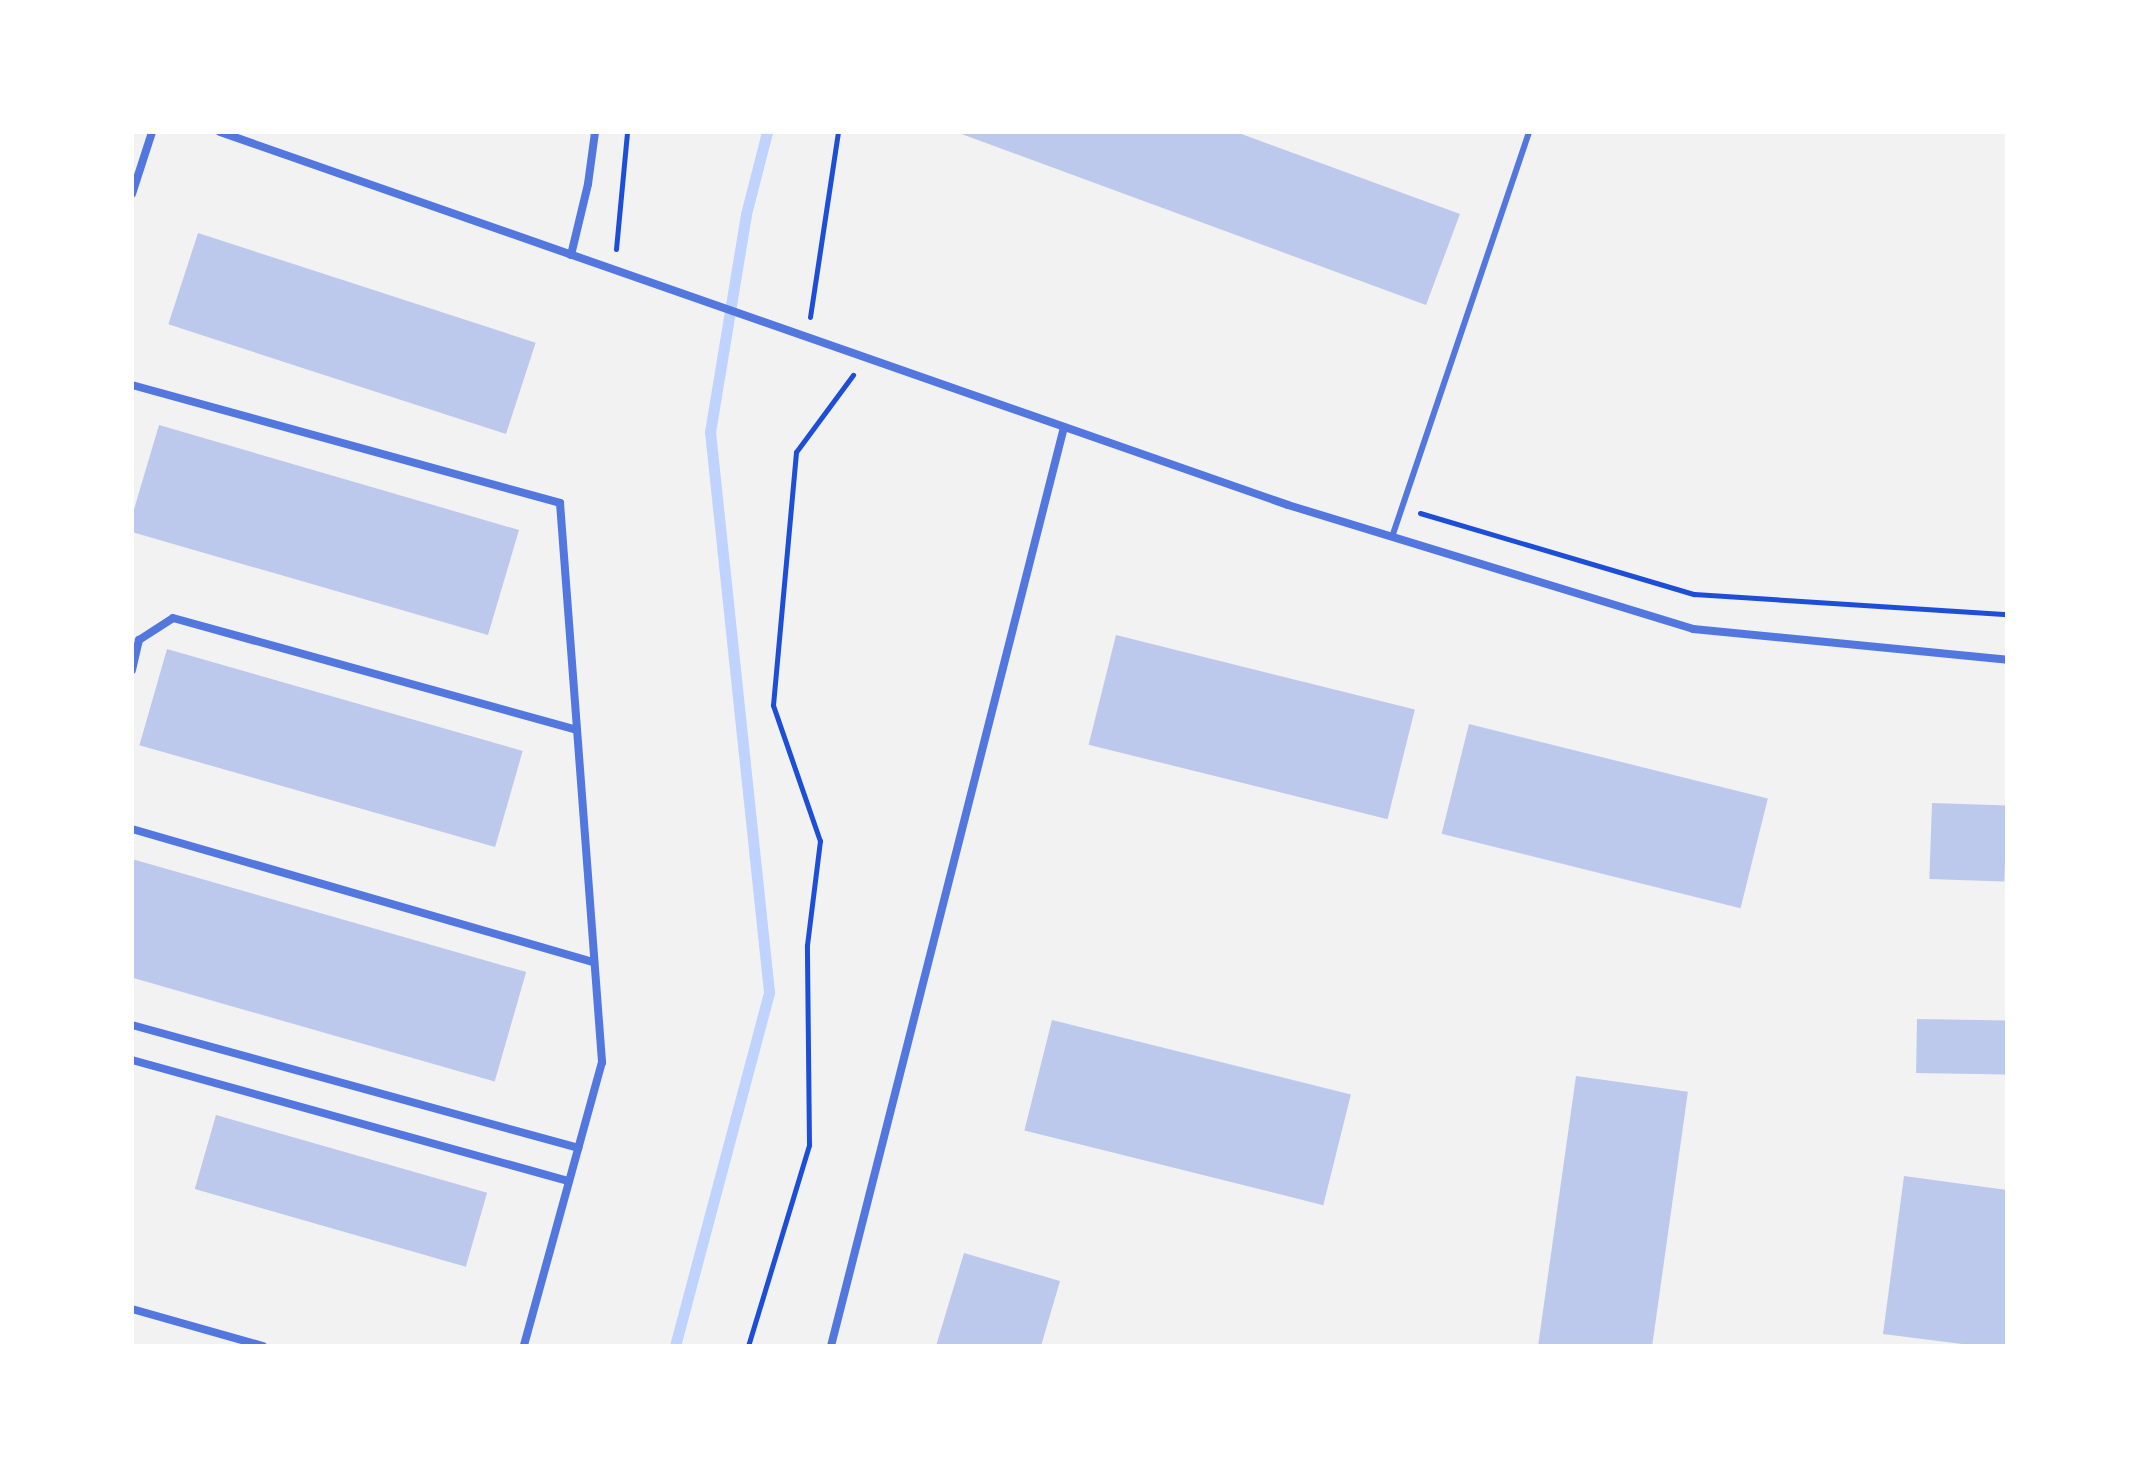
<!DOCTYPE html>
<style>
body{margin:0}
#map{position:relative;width:2139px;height:1478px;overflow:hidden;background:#f2f2f2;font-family:Ubuntu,sans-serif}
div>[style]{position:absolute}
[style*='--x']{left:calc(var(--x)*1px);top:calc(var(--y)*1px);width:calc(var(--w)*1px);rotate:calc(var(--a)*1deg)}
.stream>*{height:11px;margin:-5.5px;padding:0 5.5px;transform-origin:5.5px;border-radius:5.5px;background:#bfd3fe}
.building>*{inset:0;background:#bdc9ec;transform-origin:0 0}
.path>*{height:5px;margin:-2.5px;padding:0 2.5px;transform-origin:2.5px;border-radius:2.5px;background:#1d4ed8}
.service>*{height:6px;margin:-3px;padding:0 3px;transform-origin:3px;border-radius:3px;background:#5277de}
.minor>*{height:8px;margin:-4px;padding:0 4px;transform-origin:4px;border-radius:4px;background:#5277de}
span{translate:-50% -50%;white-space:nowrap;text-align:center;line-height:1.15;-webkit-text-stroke:6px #fff;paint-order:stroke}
.frame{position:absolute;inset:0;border:134px solid #fff;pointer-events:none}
</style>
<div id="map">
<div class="stream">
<div style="--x:675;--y:1346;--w:366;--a:-75.1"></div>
<div style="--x:769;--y:992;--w:563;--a:-96.01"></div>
<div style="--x:710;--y:432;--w:221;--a:-80.6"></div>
<div style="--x:746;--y:214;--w:85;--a:-75.6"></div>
</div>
<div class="building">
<div style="clip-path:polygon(956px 132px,1236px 132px,1460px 214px,1426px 305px)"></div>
<div style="left:198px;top:233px;width:355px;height:96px;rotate:18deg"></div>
<div style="clip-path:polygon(159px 425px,519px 530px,488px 635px,132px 532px,132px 516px)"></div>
<div style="left:1116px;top:635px;width:308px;height:113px;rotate:14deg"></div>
<div style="left:167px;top:649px;width:370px;height:100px;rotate:16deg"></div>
<div style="left:1469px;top:724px;width:308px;height:113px;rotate:14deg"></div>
<div style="left:1932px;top:803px;width:75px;height:76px;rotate:2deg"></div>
<div style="left:132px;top:859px;width:410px;height:114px;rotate:16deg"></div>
<div style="left:1917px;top:1019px;width:90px;height:54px;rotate:1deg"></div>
<div style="left:1052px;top:1020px;width:308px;height:114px;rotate:14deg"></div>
<div style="left:1576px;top:1076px;width:113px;height:273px;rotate:8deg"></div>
<div style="left:216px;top:1115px;width:282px;height:77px;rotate:16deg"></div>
<div style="clip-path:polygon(1904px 1176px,2007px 1190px,2007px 1346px,1978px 1346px,1883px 1334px)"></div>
<div style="clip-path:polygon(964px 1253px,1060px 1281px,1041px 1346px,936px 1346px)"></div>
</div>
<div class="path">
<div style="--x:616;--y:249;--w:118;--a:-84.6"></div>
<div style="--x:810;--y:317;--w:187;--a:-81.4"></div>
<div style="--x:1420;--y:513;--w:286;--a:16.5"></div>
<div style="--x:1694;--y:594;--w:314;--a:3.7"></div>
<div style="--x:748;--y:1346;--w:210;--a:-73.1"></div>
<div style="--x:809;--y:1145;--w:200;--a:-90.6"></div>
<div style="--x:807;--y:945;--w:105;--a:-82.9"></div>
<div style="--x:820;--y:841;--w:144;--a:-109.1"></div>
<div style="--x:773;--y:705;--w:254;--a:-84.8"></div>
<div style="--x:796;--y:452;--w:96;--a:-53.5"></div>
</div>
<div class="service">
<div style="--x:1392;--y:537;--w:428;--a:-71.3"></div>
</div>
<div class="minor">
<div style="--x:220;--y:132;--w:1131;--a:19.25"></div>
<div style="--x:1288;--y:505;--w:424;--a:17"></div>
<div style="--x:1693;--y:629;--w:316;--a:5.6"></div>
<div style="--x:132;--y:194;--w:65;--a:-72.1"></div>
<div style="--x:571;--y:255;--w:73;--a:-76.5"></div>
<div style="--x:588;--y:184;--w:52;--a:-82.3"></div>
<div style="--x:132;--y:385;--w:444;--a:15.4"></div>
<div style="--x:560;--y:503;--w:561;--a:85.7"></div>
<div style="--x:602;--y:1062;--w:295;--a:105.4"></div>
<div style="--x:132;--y:670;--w:31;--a:-77"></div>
<div style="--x:139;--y:640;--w:40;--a:-32.9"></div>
<div style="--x:173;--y:618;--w:419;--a:15.5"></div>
<div style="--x:132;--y:829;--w:481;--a:16.1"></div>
<div style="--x:132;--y:1025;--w:463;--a:15.4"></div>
<div style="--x:132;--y:1060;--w:453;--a:15.5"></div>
<div style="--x:132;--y:1309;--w:136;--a:15.8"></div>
<div style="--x:831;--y:1346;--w:948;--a:-75.77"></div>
</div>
<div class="frame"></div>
</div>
